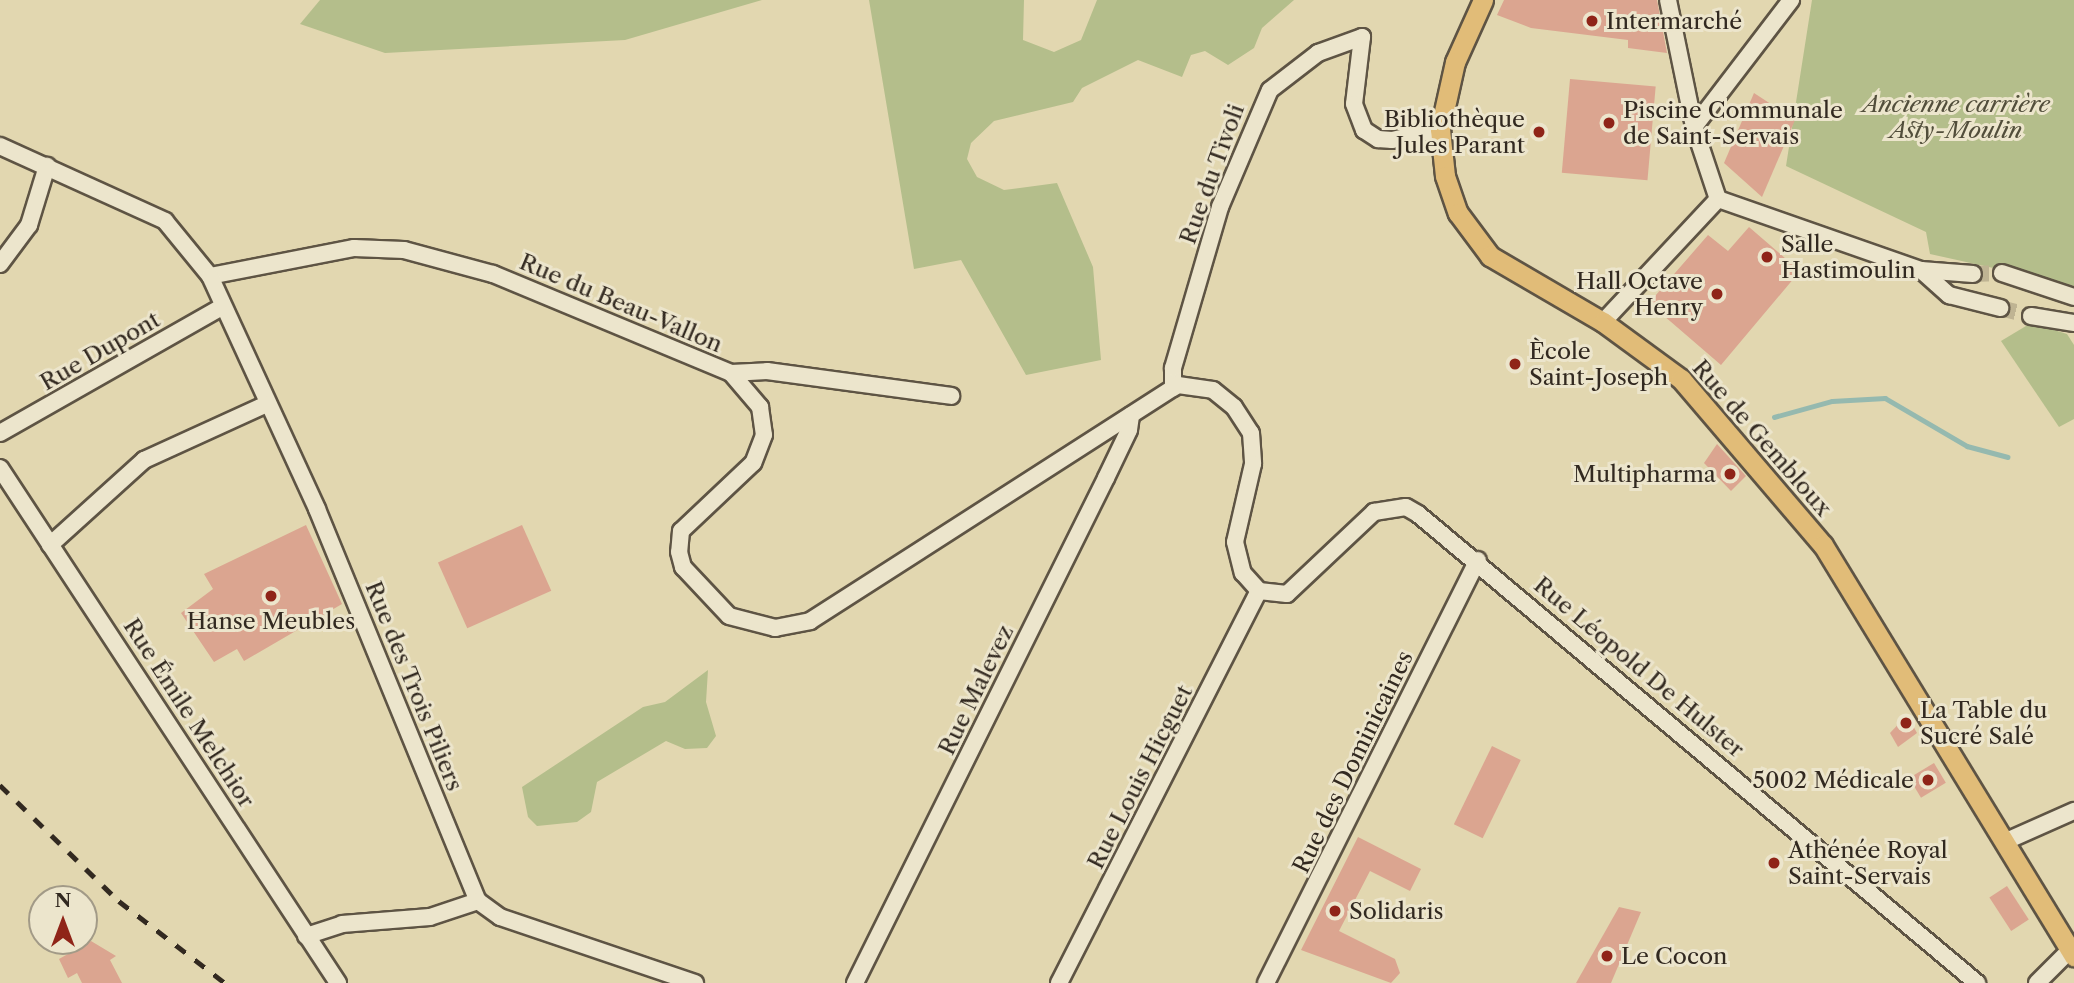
<!DOCTYPE html>
<meta charset="utf-8">
<style>
body{margin:0}
#map{position:relative;width:2074px;height:983px;overflow:hidden;background:#e2d7b0;font-family:"Libre Caslon Text",serif}
div>[style]{position:absolute}
[style*='--x']{left:calc(var(--x)*1px);top:calc(var(--y)*1px);width:calc(var(--w)*1px);rotate:calc(var(--a)*1deg)}
.green>*{inset:0;background:#b4be8b}
.stream>*{height:4.5px;margin:-2.25px;padding:0 2.25px;transform-origin:2.25px;border-radius:2.25px;background:#95b9af}
.building>*{inset:0;background:#dba590;transform-origin:0 0}
.minor-tunnel>*{height:16px;margin-top:-8px;transform-origin:0;background:repeating-linear-gradient(90deg,#bfb493 0 16px,transparent 0 24px)}
.roads{filter:drop-shadow(2px 0 #5e5444) drop-shadow(-2px 0 #5e5444) drop-shadow(0 2px #5e5444) drop-shadow(0 -2px #5e5444)}
.minor>*{height:16px;margin:-8px;padding:0 8px;transform-origin:8px;border-radius:8px;background:#ece5cc}
.major>*{height:19px;margin:-9.5px;padding:0 9.5px;transform-origin:9.5px;border-radius:9.5px;background:#e1bc78}
.rail>*{height:4.5px;margin-top:-2.25px;transform-origin:0;background:repeating-linear-gradient(90deg,#322920 0 12px,transparent 0 24px)}
.dots>*{width:19px;height:19px;translate:-50% -50%;box-sizing:border-box;border:4px solid #ece5cc;border-radius:50%}
span{translate:-50% -50%;white-space:nowrap;text-align:center;line-height:1.15;-webkit-text-stroke:6px #ece5cc;paint-order:stroke}
.poi-label{font-size:23px;color:#322920}
.left{translate:0 -50%;text-align:left}
.right{translate:-100% -50%;text-align:right}
.park-label{font-size:23px;color:#524e3b;font-style:italic}
.street-label{font-size:23px;color:#322920}
.north{position:absolute;left:28px;top:885px;width:70px;height:70px;box-sizing:border-box;background:#ece5cc;border:2px solid #a29a87;border-radius:50%;rotate:0deg;font-size:19px;font-weight:700;line-height:28px;text-align:center;color:#322920}
.north::after{content:'';display:block;margin:auto;width:24px;height:32px;background:#8f2418;clip-path:polygon(50% 0,100% 100%,50% 72%,0 100%)}
</style>
<div id="map">
<div class="green">
<div style="clip-path:polygon(320px 0,762px 0,625px 40px,385px 53px,300px 24px)"></div>
<div style="clip-path:polygon(869px 0,1024px 0,1023px 40px,1054px 52px,1081px 40px,1097px 0,1294px 0,1262px 28px,1254px 48px,1228px 65px,1205px 51px,1191px 55px,1182px 77px,1138px 60px,1082px 88px,1073px 102px,994px 121px,971px 143px,967px 159px,977px 177px,1004px 190px,1057px 183px,1093px 267px,1101px 360px,1026px 375px,961px 260px,914px 269px)"></div>
<div style="clip-path:polygon(1812px 0,2074px 0,2074px 286px,1930px 254px,1926px 232px,1786px 166px)"></div>
<div style="clip-path:polygon(2031px 323px,2067px 334px,2074px 345px,2074px 419px,2059px 427px,2001px 341px)"></div>
<div style="clip-path:polygon(708px 670px,706px 702px,716px 736px,707px 748px,685px 749px,666px 741px,597px 782px,591px 812px,577px 822px,537px 826px,528px 817px,522px 787px,643px 707px,665px 702px)"></div>
</div>
<div class="stream">
<div style="--x:1774;--y:417;--w:60;--a:-15.4"></div>
<div style="--x:1832;--y:401;--w:53;--a:-3.2"></div>
<div style="--x:1885;--y:398;--w:95;--a:30.3"></div>
<div style="--x:1967;--y:446;--w:42;--a:15"></div>
</div>
<div class="building">
<div style="clip-path:polygon(1504px 0,1657px 0,1667px 53px,1628px 48px,1628px 40px,1531px 28px,1497px 15px)"></div>
<div style="left:1570px;top:79px;width:86px;height:94px;rotate:5deg"></div>
<div style="clip-path:polygon(1754px 93px,1795px 120px,1762px 197px,1724px 163px)"></div>
<div style="clip-path:polygon(1749px 227px,1800px 271px,1721px 365px,1649px 303px,1708px 235px,1728px 251px)"></div>
<div style="clip-path:polygon(1717px 444px,1746px 476px,1731px 491px,1704px 463px)"></div>
<div style="clip-path:polygon(306px 525px,342px 604px,244px 661px,237px 649px,214px 662px,181px 613px,213px 589px,204px 574px)"></div>
<div style="left:522px;top:525px;width:72px;height:92px;rotate:66deg"></div>
<div style="clip-path:polygon(1907px 715px,1917px 733px,1898px 747px,1890px 733px)"></div>
<div style="left:1492px;top:746px;width:32px;height:87px;rotate:26deg"></div>
<div style="left:1934px;top:763px;width:23px;height:29px;rotate:59deg"></div>
<div style="clip-path:polygon(1358px 837px,1421px 869px,1410px 891px,1370px 871px,1339px 931px,1395px 959px,1400px 973px,1391px 983px,1301px 950px)"></div>
<div style="left:2007px;top:886px;width:40px;height:21px;rotate:57deg"></div>
<div style="clip-path:polygon(1619px 907px,1641px 912px,1611px 983px,1576px 983px)"></div>
<div style="clip-path:polygon(91px 941px,116px 956px,110px 960px,122px 983px,82px 983px,77px 973px,68px 978px,59px 959px)"></div>
</div>
<div class="minor-tunnel">
<div style="--x:1973;--y:274;--w:29;--a:-2"></div>
<div style="--x:2000;--y:308;--w:32;--a:14"></div>
</div>
<div class="roads">
<div class="minor">
<div style="--x:1668;--y:0;--w:130;--a:78.4"></div>
<div style="--x:1694;--y:127;--w:76;--a:71.6"></div>
<div style="--x:1694;--y:127;--w:160;--a:-52.6"></div>
<div style="--x:0;--y:146;--w:181;--a:24.4"></div>
<div style="--x:165;--y:221;--w:71;--a:50.7"></div>
<div style="--x:210;--y:276;--w:147;--a:-11"></div>
<div style="--x:354;--y:248;--w:50;--a:2.3"></div>
<div style="--x:404;--y:250;--w:92;--a:15.1"></div>
<div style="--x:493;--y:274;--w:258;--a:22.6"></div>
<div style="--x:731;--y:373;--w:45;--a:49.5"></div>
<div style="--x:760;--y:407;--w:28;--a:82"></div>
<div style="--x:764;--y:435;--w:30;--a:111"></div>
<div style="--x:753;--y:463;--w:99;--a:136.6"></div>
<div style="--x:681;--y:531;--w:21;--a:95"></div>
<div style="--x:679;--y:552;--w:16;--a:75"></div>
<div style="--x:683;--y:567;--w:67;--a:46.8"></div>
<div style="--x:729;--y:616;--w:48;--a:14.6"></div>
<div style="--x:775;--y:628;--w:36;--a:-11"></div>
<div style="--x:810;--y:621;--w:437;--a:-32.7"></div>
<div style="--x:1178;--y:385;--w:35;--a:8"></div>
<div style="--x:1213;--y:390;--w:27;--a:39"></div>
<div style="--x:1234;--y:407;--w:31;--a:57"></div>
<div style="--x:1251;--y:433;--w:31;--a:86"></div>
<div style="--x:1253;--y:464;--w:80;--a:103"></div>
<div style="--x:1235;--y:542;--w:32;--a:76"></div>
<div style="--x:1243;--y:573;--w:24;--a:48"></div>
<div style="--x:1718;--y:199;--w:215;--a:19.3"></div>
<div style="--x:1921;--y:270;--w:52;--a:4.4"></div>
<div style="--x:0;--y:264;--w:49;--a:-53.4"></div>
<div style="--x:29;--y:225;--w:62;--a:-73"></div>
<div style="--x:1921;--y:270;--w:38;--a:42"></div>
<div style="--x:1949;--y:295;--w:53;--a:14.3"></div>
<div style="--x:2002;--y:273;--w:76;--a:18.4"></div>
<div style="--x:210;--y:276;--w:256;--a:65.3"></div>
<div style="--x:317;--y:509;--w:424;--a:67.7"></div>
<div style="--x:478;--y:901;--w:27;--a:36"></div>
<div style="--x:500;--y:917;--w:206;--a:18.7"></div>
<div style="--x:2031;--y:316;--w:44;--a:9.2"></div>
<div style="--x:1603;--y:322;--w:168;--a:-46.9"></div>
<div style="--x:731;--y:373;--w:36;--a:-3"></div>
<div style="--x:767;--y:371;--w:186;--a:7.7"></div>
<div style="--x:1173;--y:388;--w:20;--a:-90"></div>
<div style="--x:1173;--y:368;--w:168;--a:-73.7"></div>
<div style="--x:1220;--y:207;--w:127;--a:-66.9"></div>
<div style="--x:1270;--y:90;--w:61;--a:-37.6"></div>
<div style="--x:1318;--y:53;--w:47;--a:-20"></div>
<div style="--x:1362;--y:37;--w:67;--a:96.8"></div>
<div style="--x:1354;--y:104;--w:28;--a:69"></div>
<div style="--x:1364;--y:130;--w:17;--a:33"></div>
<div style="--x:1378;--y:139;--w:14;--a:4"></div>
<div style="--x:1392;--y:140;--w:49;--a:-12.9"></div>
<div style="--x:0;--y:433;--w:255;--a:-29.6"></div>
<div style="--x:0;--y:468;--w:616;--a:56.72"></div>
<div style="--x:50;--y:545;--w:127;--a:-42.1"></div>
<div style="--x:144;--y:460;--w:135;--a:-24.5"></div>
<div style="--x:1259;--y:591;--w:28;--a:6"></div>
<div style="--x:1287;--y:594;--w:120;--a:-43.3"></div>
<div style="--x:1374;--y:512;--w:32;--a:-9"></div>
<div style="--x:1406;--y:507;--w:14;--a:30"></div>
<div style="--x:1418;--y:514;--w:730;--a:40"></div>
<div style="--x:2004;--y:842;--w:77;--a:-23.9"></div>
<div style="--x:306;--y:936;--w:38;--a:-18"></div>
<div style="--x:342;--y:924;--w:88;--a:-4.5"></div>
<div style="--x:430;--y:917;--w:51;--a:-18.4"></div>
<div style="--x:855;--y:983;--w:564;--a:-63.57"></div>
<div style="--x:1106;--y:478;--w:53;--a:-64.4"></div>
<div style="--x:1129;--y:430;--w:15;--a:-82"></div>
<div style="--x:1059;--y:983;--w:440;--a:-63"></div>
<div style="--x:1266;--y:983;--w:473;--a:-63.4"></div>
<div style="--x:2037;--y:983;--w:52;--a:-45"></div>
</div>
<div class="major">
<div style="--x:1483;--y:0;--w:68;--a:114.3"></div>
<div style="--x:1455;--y:62;--w:69;--a:102.6"></div>
<div style="--x:1440;--y:129;--w:47;--a:83.9"></div>
<div style="--x:1445;--y:176;--w:39;--a:71"></div>
<div style="--x:1458;--y:213;--w:54;--a:53.3"></div>
<div style="--x:1490;--y:256;--w:131;--a:30.3"></div>
<div style="--x:1603;--y:322;--w:97;--a:36.2"></div>
<div style="--x:1681;--y:379;--w:218;--a:49.5"></div>
<div style="--x:1823;--y:545;--w:482;--a:58.6"></div>
</div>
</div>
<div class="rail">
<div style="--x:0;--y:785;--w:166;--a:44.3"></div>
<div style="--x:119;--y:901;--w:134;--a:37.7"></div>
</div>
<div class="dots">
<div style="left:1592px;top:21px;background:#8f2418"></div>
<div style="left:1609px;top:123px;background:#8f2418"></div>
<div style="left:1539px;top:132px;background:#8f2418"></div>
<div style="left:1767px;top:257px;background:#8f2418"></div>
<div style="left:1717px;top:294px;background:#8f2418"></div>
<div style="left:1515px;top:364px;background:#8f2418"></div>
<div style="left:1730px;top:474px;background:#8f2418"></div>
<div style="left:271px;top:596px;background:#8f2418"></div>
<div style="left:1906px;top:723px;background:#8f2418"></div>
<div style="left:1928px;top:780px;background:#8f2418"></div>
<div style="left:1774px;top:863px;background:#8f2418"></div>
<div style="left:1335px;top:911px;background:#8f2418"></div>
<div style="left:1607px;top:956px;background:#8f2418"></div>
</div>
<div class="poi-label">
<span class="left" style="left:1606px;top:21px">Intermarché</span>
<span class="left" style="left:1623px;top:123px">Piscine Communale<br>de Saint-Servais</span>
<span class="right" style="left:1525px;top:132px">Bibliothèque<br>Jules Parant</span>
<span class="left" style="left:1781px;top:257px">Salle<br>Hastimoulin</span>
<span class="right" style="left:1703px;top:294px">Hall Octave<br>Henry</span>
<span class="left" style="left:1529px;top:364px">Ècole<br>Saint-Joseph</span>
<span class="right" style="left:1716px;top:474px">Multipharma</span>
<span style="left:271px;top:621px">Hanse Meubles</span>
<span class="left" style="left:1920px;top:723px">La Table du<br>Sucré Salé</span>
<span class="right" style="left:1914px;top:780px">5002 Médicale</span>
<span class="left" style="left:1788px;top:863px">Athénée Royal<br>Saint-Servais</span>
<span class="left" style="left:1349px;top:911px">Solidaris</span>
<span class="left" style="left:1621px;top:956px">Le Cocon</span>
</div>
<div class="park-label">
<span style="left:1956px;top:117px">Ancienne carrière<br>Asty-Moulin</span>
</div>
<div class="street-label">
<span style="left:1212px;top:174px;rotate:-70deg">Rue du Tivoli</span>
<span style="left:621px;top:303px;rotate:23deg">Rue du Beau-Vallon</span>
<span style="left:100px;top:351px;rotate:-30deg">Rue Dupont</span>
<span style="left:1762px;top:438px;rotate:49deg">Rue de Gembloux</span>
<span style="left:1639px;top:667px;rotate:40deg">Rue Léopold De Hulster</span>
<span style="left:414px;top:686px;rotate:68deg">Rue des Trois Piliers</span>
<span style="left:976px;top:690px;rotate:-64deg">Rue Malevez</span>
<span style="left:189px;top:713px;rotate:57deg">Rue Émile Melchior</span>
<span style="left:1353px;top:762px;rotate:-64deg">Rue des Dominicaines</span>
<span style="left:1140px;top:777px;rotate:-63deg">Rue Louis Hicguet</span>
</div>
<div class="north">N</div>
</div>
